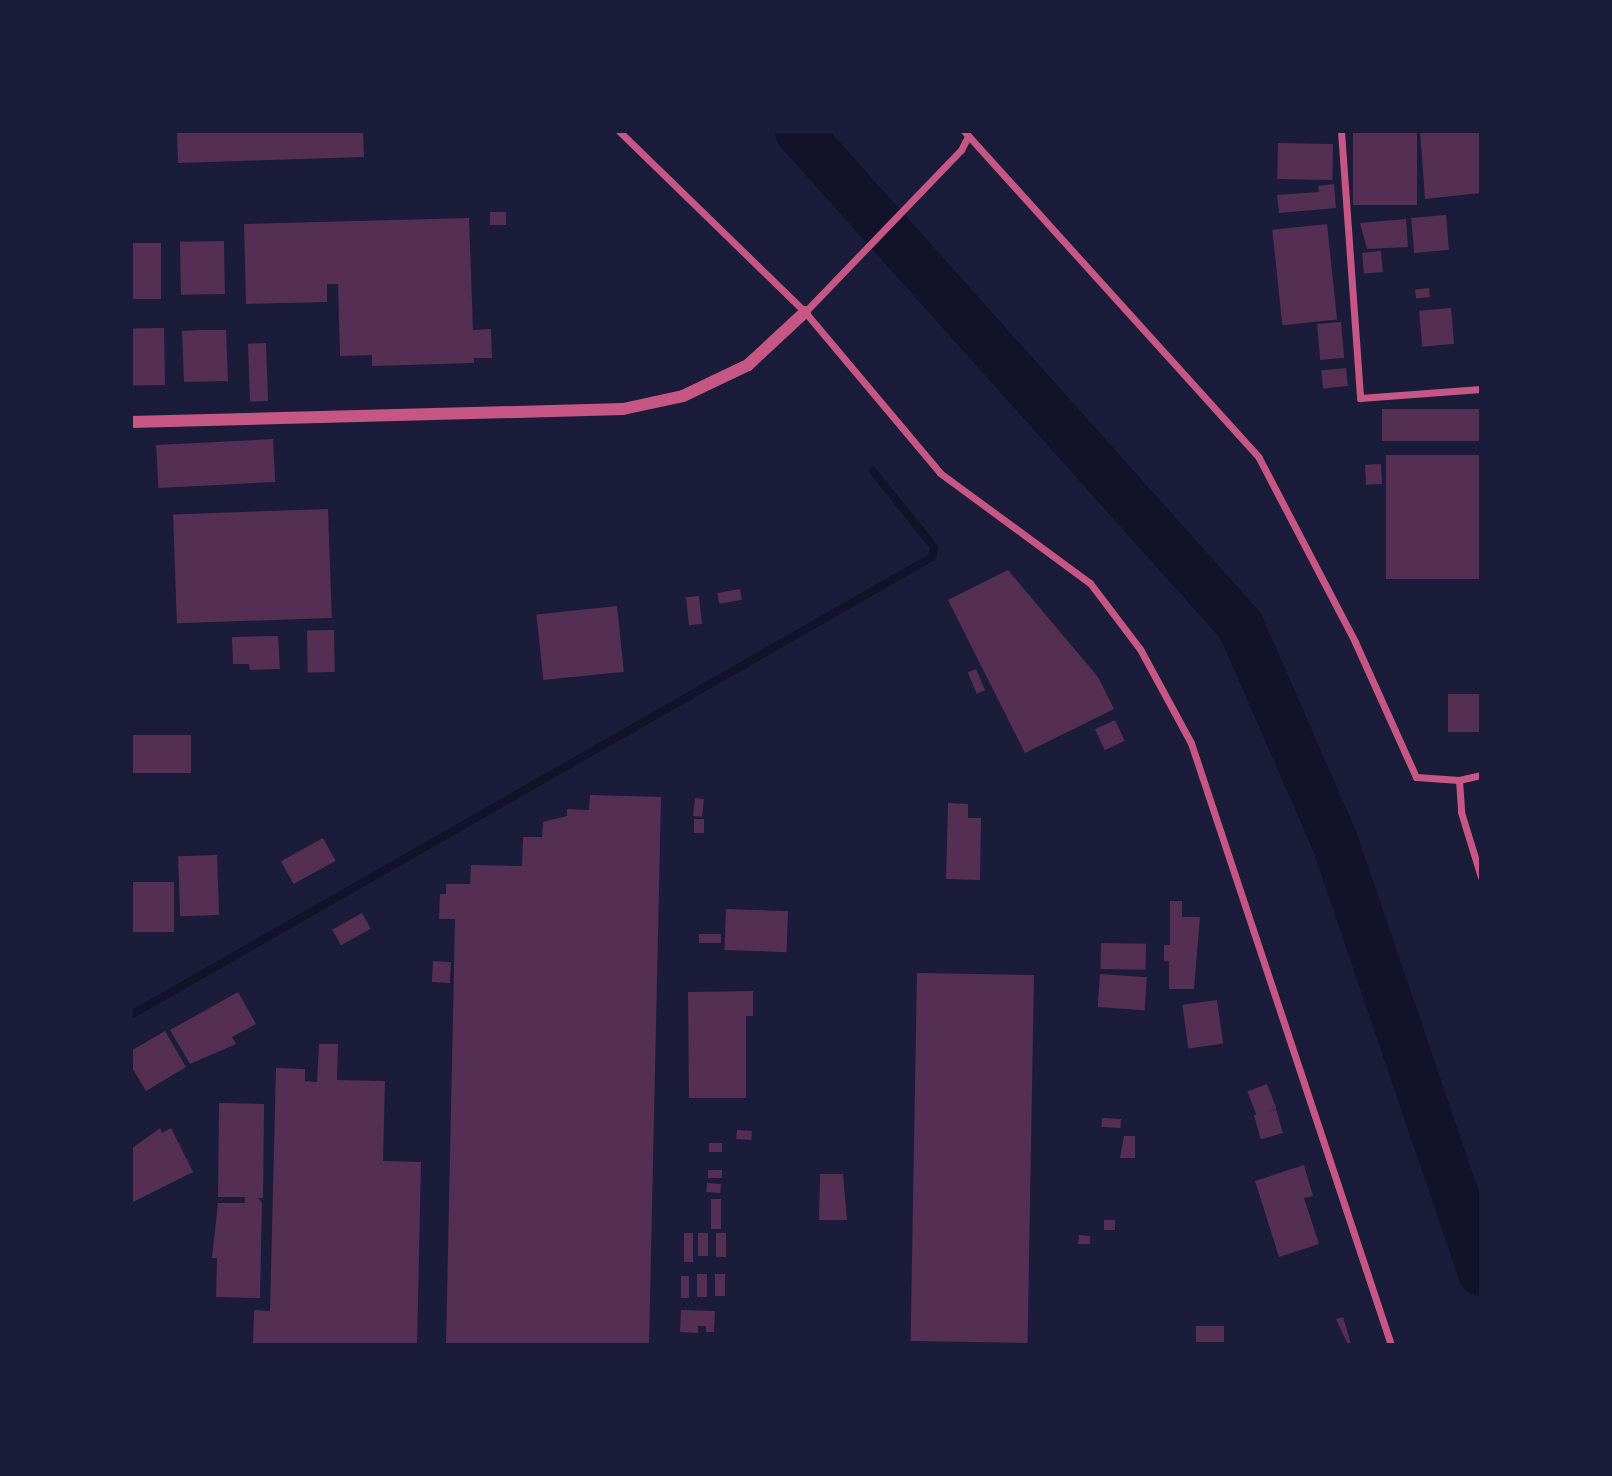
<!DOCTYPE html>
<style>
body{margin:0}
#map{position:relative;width:1612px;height:1476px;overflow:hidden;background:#1b1b3a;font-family:"Source Sans 3",sans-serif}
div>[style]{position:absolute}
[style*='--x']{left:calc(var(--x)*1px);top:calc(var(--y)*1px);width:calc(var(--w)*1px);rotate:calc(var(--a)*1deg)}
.stream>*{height:8px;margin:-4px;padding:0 4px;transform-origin:4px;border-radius:4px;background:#12122b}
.river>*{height:47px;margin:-23.5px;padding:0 23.5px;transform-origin:23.5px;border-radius:23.5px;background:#12122b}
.building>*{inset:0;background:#542f53;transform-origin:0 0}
.minor>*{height:7px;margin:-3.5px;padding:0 3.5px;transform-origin:3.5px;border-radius:3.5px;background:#c65784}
.tertiary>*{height:12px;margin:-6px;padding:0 6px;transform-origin:6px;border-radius:6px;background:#c65784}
span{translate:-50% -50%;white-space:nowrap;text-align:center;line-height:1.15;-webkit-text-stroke:5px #1b1b3a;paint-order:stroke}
.frame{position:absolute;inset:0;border:133px solid #1b1b3a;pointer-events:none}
</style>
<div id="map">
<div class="stream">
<div style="--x:131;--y:1015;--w:923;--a:-29.76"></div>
<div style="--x:932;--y:557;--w:10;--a:-79"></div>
<div style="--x:934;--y:547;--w:97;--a:-128.8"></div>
</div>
<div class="river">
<div style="--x:798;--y:131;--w:663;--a:48.18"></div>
<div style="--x:1240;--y:625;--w:235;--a:66.4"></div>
<div style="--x:1334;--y:840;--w:457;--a:71.2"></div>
</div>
<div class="building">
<div style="clip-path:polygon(177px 131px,363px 131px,364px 157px,178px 163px)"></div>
<div style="left:1353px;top:131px;width:64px;height:74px"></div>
<div style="clip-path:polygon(1420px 131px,1481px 131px,1481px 193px,1425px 199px)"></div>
<div style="left:1278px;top:143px;width:55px;height:36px;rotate:1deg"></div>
<div style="clip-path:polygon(1334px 184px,1336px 208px,1279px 213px,1277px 195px,1319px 192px,1318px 186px)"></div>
<div style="left:506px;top:212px;width:13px;height:16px;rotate:90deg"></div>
<div style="left:1446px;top:215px;width:35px;height:35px;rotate:85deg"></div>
<div style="clip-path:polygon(469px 218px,473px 330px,491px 329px,492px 358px,474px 358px,474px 363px,372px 366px,372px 355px,340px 356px,338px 284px,327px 284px,327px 302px,246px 304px,244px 224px)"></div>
<div style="clip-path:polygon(1406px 219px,1408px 247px,1367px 249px,1360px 223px)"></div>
<div style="left:1327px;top:224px;width:96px;height:55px;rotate:84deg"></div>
<div style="left:224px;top:241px;width:53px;height:44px;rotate:89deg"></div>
<div style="left:131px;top:243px;width:30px;height:56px"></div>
<div style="left:1381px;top:251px;width:21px;height:19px;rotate:85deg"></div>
<div style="left:1429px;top:288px;width:9px;height:14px;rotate:84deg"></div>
<div style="left:1451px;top:308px;width:36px;height:32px;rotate:85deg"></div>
<div style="left:1341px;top:322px;width:36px;height:24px;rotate:85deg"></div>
<div style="left:164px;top:328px;width:57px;height:33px;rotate:89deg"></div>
<div style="clip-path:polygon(202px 330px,226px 330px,228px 381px,184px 382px,182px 331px)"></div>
<div style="left:266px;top:343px;width:58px;height:18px;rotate:88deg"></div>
<div style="left:1346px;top:368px;width:18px;height:25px;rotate:84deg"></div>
<div style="left:1481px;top:409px;width:32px;height:99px;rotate:90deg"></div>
<div style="left:273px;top:439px;width:43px;height:117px;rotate:87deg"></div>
<div style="left:1481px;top:455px;width:124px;height:95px;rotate:90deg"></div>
<div style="left:1381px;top:464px;width:20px;height:16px;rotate:87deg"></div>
<div style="left:328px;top:509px;width:109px;height:155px;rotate:88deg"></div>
<div style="clip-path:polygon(1008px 570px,1098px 677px,1114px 709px,1025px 753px,948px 600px)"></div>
<div style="left:740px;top:589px;width:11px;height:23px;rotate:80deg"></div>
<div style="left:699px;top:596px;width:28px;height:13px;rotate:84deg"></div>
<div style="left:617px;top:606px;width:66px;height:81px;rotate:84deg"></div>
<div style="left:334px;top:630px;width:42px;height:27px;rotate:89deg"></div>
<div style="clip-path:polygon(278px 636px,280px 669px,250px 670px,249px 664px,233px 664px,232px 637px)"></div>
<div style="left:976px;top:669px;width:23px;height:9px;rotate:67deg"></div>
<div style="left:1481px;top:694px;width:38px;height:33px;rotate:90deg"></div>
<div style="left:1115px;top:720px;width:23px;height:22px;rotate:65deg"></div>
<div style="left:191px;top:735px;width:38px;height:60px;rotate:90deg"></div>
<div style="clip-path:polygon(590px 795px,661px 797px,649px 1345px,446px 1345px,455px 919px,439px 919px,440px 894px,446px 894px,446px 884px,470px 884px,471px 865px,522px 866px,523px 837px,542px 837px,543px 822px,567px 816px,567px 809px,589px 810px)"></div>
<div style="left:695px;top:798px;width:9px;height:18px;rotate:6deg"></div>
<div style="clip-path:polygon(948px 803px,968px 804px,968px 818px,981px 818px,980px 880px,946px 879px)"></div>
<div style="left:694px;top:819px;width:10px;height:14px"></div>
<div style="left:323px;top:838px;width:26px;height:48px;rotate:61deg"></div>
<div style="left:217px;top:855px;width:60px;height:39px;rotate:88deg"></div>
<div style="left:174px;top:882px;width:50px;height:43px;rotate:90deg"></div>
<div style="clip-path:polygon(1170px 901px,1182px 901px,1182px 917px,1200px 917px,1194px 989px,1169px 989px,1169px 961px,1164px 961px,1164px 945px,1170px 945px)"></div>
<div style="left:726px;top:909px;width:62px;height:41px;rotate:2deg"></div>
<div style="left:362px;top:913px;width:18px;height:34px;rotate:61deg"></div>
<div style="left:699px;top:934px;width:22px;height:9px"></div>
<div style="left:1101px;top:943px;width:45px;height:26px;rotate:1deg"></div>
<div style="left:433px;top:961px;width:18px;height:21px;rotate:3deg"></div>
<div style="left:917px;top:973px;width:117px;height:368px;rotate:1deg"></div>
<div style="left:1100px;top:974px;width:47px;height:33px;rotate:4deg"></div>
<div style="clip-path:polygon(753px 991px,753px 1016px,746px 1016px,746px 1098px,689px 1098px,688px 992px)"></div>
<div style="clip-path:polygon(238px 992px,256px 1024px,232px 1037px,236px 1044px,190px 1064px,170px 1030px)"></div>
<div style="left:1217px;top:1000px;width:44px;height:35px;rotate:82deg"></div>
<div style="clip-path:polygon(165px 1031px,186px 1067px,146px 1091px,131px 1066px,131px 1051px)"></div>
<div style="clip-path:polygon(319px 1044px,338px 1044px,337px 1080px,385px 1081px,383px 1161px,421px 1162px,417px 1345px,253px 1345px,254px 1310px,270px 1311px,276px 1068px,305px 1069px,305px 1081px,317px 1082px)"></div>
<div style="left:1267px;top:1084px;width:26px;height:21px;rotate:69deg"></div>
<div style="clip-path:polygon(219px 1103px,264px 1104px,263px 1198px,258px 1198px,262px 1203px,260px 1298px,216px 1297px,217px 1258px,212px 1258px,218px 1203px,245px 1203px,245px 1197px,218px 1197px)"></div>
<div style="left:1276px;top:1109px;width:25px;height:23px;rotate:74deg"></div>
<div style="left:1102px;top:1118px;width:19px;height:9px;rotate:3deg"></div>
<div style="clip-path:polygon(160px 1128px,162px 1133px,171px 1128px,193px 1172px,131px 1203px,131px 1149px)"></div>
<div style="left:737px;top:1130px;width:15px;height:9px;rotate:4deg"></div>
<div style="clip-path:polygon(1124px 1136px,1135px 1136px,1135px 1158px,1120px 1158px)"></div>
<div style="left:709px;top:1143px;width:13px;height:9px"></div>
<div style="clip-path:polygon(1304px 1165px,1313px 1196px,1304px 1198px,1319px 1244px,1279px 1257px,1255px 1181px)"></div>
<div style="left:708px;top:1170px;width:14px;height:8px"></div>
<div style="clip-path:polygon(820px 1174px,843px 1174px,847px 1220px,819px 1220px)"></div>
<div style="left:707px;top:1183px;width:14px;height:9px;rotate:4deg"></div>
<div style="left:711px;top:1199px;width:10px;height:30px"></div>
<div style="left:1104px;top:1220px;width:11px;height:10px"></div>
<div style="left:684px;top:1233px;width:9px;height:29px"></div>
<div style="left:698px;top:1233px;width:10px;height:23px"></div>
<div style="left:716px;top:1233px;width:10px;height:24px"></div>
<div style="clip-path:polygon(1079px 1235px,1090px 1236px,1090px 1244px,1078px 1244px)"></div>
<div style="left:697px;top:1274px;width:10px;height:23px"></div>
<div style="left:715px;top:1274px;width:10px;height:22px"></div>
<div style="left:681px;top:1276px;width:8px;height:22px"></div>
<div style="clip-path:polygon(681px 1310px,715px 1311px,714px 1332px,706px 1332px,706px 1326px,698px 1326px,698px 1333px,680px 1332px)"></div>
<div style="clip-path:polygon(1343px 1317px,1351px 1344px,1348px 1345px,1336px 1319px)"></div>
<div style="left:1196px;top:1326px;width:28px;height:16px"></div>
</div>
<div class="minor">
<div style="--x:619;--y:131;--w:260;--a:44.2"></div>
<div style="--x:805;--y:312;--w:210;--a:50"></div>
<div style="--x:940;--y:473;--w:186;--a:36.3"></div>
<div style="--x:1090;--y:583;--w:83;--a:52.9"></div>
<div style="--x:1140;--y:649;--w:107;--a:61.5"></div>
<div style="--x:1191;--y:743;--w:634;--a:71.62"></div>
<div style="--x:964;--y:131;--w:440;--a:47.9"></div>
<div style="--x:1259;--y:458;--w:208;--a:62.4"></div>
<div style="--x:1355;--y:642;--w:148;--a:65.7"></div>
<div style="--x:1416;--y:777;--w:43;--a:4"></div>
<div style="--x:1459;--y:780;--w:23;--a:-13"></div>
<div style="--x:1341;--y:131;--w:268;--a:85.9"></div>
<div style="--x:1360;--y:398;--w:121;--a:-4.3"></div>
<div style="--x:805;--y:312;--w:225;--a:-46.1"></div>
<div style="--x:961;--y:150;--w:16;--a:-63"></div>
<div style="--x:1459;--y:780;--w:32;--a:86"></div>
<div style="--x:1461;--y:812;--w:68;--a:72.9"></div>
</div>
<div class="tertiary">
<div style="--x:131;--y:422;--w:492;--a:-1.5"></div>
<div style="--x:623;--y:409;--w:61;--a:-12.2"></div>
<div style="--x:683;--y:396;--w:72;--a:-25.5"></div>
<div style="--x:748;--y:365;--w:78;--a:-42.9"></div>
</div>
<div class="frame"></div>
</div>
